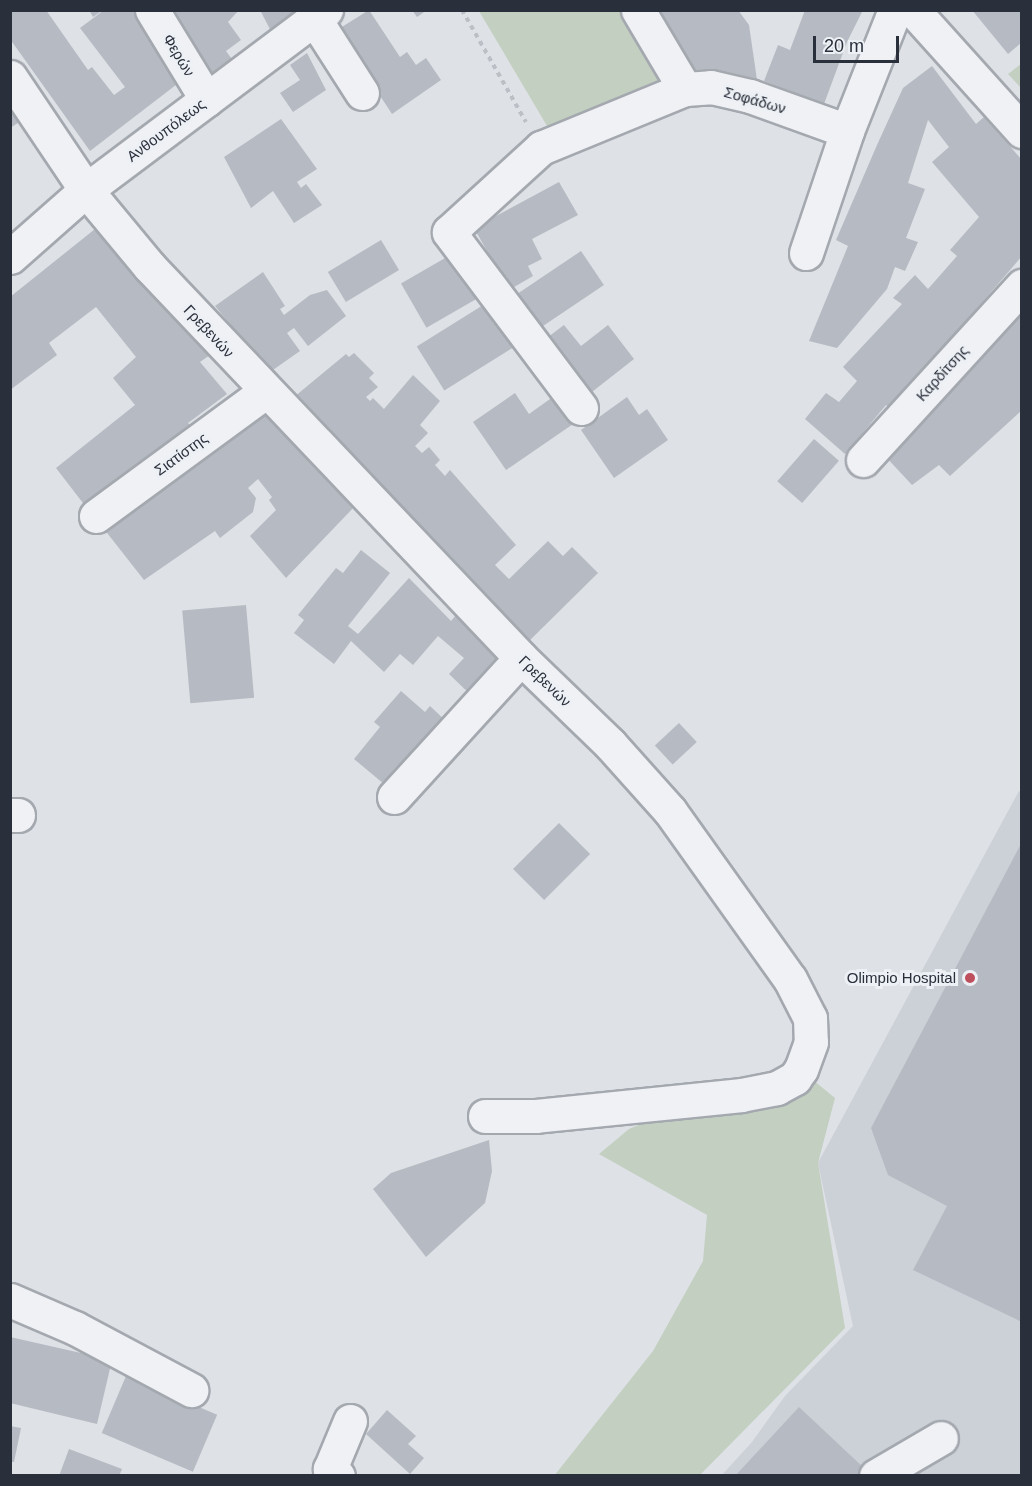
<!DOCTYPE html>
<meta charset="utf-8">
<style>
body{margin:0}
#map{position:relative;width:1032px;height:1486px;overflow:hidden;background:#dee1e6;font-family:Arial,sans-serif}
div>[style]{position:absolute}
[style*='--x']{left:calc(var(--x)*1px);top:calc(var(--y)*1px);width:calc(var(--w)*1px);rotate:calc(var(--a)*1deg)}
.built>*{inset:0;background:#ccd0d7}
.green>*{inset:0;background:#c3cfc0}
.building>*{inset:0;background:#b6bac2;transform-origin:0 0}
.path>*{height:4px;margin-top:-2px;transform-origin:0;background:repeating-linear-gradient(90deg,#bcbfc5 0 4.5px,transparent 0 9px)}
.roads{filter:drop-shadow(2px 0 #a4a8af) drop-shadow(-2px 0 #a4a8af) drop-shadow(0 2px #a4a8af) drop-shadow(0 -2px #a4a8af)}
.minor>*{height:33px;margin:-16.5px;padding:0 16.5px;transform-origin:16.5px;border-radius:16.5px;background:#f0f1f5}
.dots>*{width:16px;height:16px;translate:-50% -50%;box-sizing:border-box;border:3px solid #edf0f4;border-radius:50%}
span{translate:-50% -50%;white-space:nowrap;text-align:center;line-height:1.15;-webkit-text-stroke:6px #edf0f4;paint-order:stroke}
.street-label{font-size:15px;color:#292f3b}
.poi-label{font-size:15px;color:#292f3b}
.right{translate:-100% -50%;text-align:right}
.frame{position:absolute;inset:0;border:12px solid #292f3b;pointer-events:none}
.scale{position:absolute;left:813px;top:36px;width:86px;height:27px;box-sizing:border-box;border:3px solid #292f3b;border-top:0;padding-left:8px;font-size:18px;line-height:21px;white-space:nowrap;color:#292f3b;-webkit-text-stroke:4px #edf0f4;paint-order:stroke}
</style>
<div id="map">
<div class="built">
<div style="clip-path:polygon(1019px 791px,1022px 793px,1021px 1475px,721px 1476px,752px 1442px,785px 1396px,853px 1326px,818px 1163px)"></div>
</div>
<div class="green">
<div style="clip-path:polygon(479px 11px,627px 11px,670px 83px,553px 136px)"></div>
<div style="clip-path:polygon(1021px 64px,1021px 88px,1008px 74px)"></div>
<div style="clip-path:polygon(813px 1080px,835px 1098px,818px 1163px,845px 1328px,700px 1475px,554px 1476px,653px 1351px,703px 1261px,707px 1215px,599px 1154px,629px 1129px,660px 1116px)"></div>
</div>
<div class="building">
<div style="clip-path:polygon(10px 10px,46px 10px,88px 70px,92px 67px,114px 95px,125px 87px,80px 28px,104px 10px,136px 10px,185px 78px,90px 151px,10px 39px)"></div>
<div style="clip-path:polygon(89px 10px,103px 10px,93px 17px)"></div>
<div style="clip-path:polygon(169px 10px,239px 10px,228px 22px,241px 40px,226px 51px,234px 62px,214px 75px)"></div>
<div style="clip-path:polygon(260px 10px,301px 10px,272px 33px)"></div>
<div style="clip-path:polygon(369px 10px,400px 57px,407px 52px,416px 65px,426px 58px,441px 80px,392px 114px,337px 30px)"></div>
<div style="clip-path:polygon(412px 10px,427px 10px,417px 17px)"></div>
<div style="clip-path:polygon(649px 10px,738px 10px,749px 25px,758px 87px,687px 75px)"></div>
<div style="clip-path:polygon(805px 10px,863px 10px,847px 42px,824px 104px,764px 81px,778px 45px,790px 50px)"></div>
<div style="clip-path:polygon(972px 10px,1022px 10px,1022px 42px,1008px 54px)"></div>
<div style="clip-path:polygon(307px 53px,326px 90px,293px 112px,280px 93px,300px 80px,290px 65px)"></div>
<div style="clip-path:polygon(932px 66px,976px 124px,984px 117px,1022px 160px,1022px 256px,890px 409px,886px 405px,845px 454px,805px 419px,826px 393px,839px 402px,857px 381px,843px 367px,902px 304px,893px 298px,915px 275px,928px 289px,957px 256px,950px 250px,979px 217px,932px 162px,949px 147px,928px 120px,908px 183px,925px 189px,906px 238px,918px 242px,905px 271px,895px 267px,887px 289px,837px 348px,809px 341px,848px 246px,836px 240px,877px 145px,903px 88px)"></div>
<div style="clip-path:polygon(10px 105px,21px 121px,10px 128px)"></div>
<div style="clip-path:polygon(281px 119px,317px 169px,297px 182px,301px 188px,306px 184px,322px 205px,294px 223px,273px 191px,251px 208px,224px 157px)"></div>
<div style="clip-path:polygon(559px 182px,578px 215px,532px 239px,542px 259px,528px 266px,533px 276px,509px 290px,474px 228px)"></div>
<div style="clip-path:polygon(100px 225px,210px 355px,200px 362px,227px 394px,188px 423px,193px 429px,86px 507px,56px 468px,135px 405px,113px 378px,136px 357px,96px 307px,49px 343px,57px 355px,10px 390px,10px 297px)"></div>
<div style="left:381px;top:240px;width:35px;height:62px;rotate:59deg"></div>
<div style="left:459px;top:250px;width:51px;height:67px;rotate:60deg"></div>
<div style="left:581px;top:251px;width:41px;height:82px;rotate:56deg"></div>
<div style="clip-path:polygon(263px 272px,285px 306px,280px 309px,284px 315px,310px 295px,327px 290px,346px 316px,308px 346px,294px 328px,287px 333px,300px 351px,270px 372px,215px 306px)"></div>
<div style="left:488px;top:302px;width:52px;height:84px;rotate:58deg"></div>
<div style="clip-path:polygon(1022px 305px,1022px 410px,950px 476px,939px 465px,912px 485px,885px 456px)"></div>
<div style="clip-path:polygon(564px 325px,581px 346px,608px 325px,634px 359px,583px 399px,540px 343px)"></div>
<div style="clip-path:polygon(354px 353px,374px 373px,369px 378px,378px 387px,366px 397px,370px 401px,373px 398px,384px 409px,413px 375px,440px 401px,420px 425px,428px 433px,415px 446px,422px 453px,429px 447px,440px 460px,435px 465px,445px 476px,450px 470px,516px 545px,495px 565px,509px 579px,548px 541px,563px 556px,572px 547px,598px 573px,523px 647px,294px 397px,346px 354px,349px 357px)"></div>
<div style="clip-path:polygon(515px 393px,529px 414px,557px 394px,576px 422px,506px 470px,473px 422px)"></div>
<div style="clip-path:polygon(627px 397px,639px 415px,647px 409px,668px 440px,614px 478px,581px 430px)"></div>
<div style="clip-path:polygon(272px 408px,357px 504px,286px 578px,250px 536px,276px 510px,269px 500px,272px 497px,258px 479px,248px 488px,256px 498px,253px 512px,220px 538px,215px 531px,144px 580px,104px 529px)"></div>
<div style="left:814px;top:439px;width:33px;height:56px;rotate:41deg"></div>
<div style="clip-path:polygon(361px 550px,390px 573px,348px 626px,358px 634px,409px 578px,451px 621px,456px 615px,508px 666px,475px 699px,449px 674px,464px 658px,438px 636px,413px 665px,400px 654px,384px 672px,351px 641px,334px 664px,294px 633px,304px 620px,298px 615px,336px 568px,343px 573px)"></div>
<div style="left:246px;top:605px;width:93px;height:64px;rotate:85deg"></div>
<div style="clip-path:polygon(401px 691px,425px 712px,430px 706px,447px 722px,390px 789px,354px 759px,380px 727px,374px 722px)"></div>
<div style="left:679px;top:723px;width:26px;height:33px;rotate:47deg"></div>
<div style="left:559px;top:823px;width:44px;height:65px;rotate:45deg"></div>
<div style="clip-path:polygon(1022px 842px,1022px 1322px,913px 1270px,947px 1206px,888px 1175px,871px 1128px)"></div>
<div style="clip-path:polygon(489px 1140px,492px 1171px,485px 1203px,426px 1257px,373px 1189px,391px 1173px)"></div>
<div style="clip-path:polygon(10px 1337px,112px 1360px,97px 1424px,10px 1403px)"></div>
<div style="left:126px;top:1376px;width:99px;height:62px;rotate:23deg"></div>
<div style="clip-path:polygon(799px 1407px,865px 1469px,858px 1476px,735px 1476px)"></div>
<div style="clip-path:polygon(387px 1410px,416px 1436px,408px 1444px,424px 1458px,410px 1474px,366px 1434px)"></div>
<div style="clip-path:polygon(10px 1426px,21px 1428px,14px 1462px,10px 1462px)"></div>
<div style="clip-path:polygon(69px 1449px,122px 1469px,119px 1476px,59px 1476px)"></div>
</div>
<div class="path">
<div style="--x:462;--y:10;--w:129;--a:60.3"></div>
</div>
<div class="roads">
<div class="minor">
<div style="--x:152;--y:10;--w:105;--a:58.6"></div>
<div style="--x:638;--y:10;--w:92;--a:59.3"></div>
<div style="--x:913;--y:10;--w:163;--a:48"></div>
<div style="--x:314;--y:18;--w:89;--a:57.4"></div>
<div style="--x:10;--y:77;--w:136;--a:56.1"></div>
<div style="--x:86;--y:190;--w:99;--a:50.3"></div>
<div style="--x:149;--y:266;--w:540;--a:46.5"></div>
<div style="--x:521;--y:658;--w:124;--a:44"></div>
<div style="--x:610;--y:744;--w:90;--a:48.2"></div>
<div style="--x:670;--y:811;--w:206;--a:54.5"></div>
<div style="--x:790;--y:979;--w:44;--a:62.9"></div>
<div style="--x:810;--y:1018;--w:24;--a:88"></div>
<div style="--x:811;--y:1042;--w:29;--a:110"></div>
<div style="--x:801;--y:1069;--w:11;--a:124"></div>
<div style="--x:795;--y:1078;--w:21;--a:151"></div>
<div style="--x:777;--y:1088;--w:36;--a:169"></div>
<div style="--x:742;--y:1095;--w:207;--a:174.2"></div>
<div style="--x:536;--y:1116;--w:51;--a:180"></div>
<div style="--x:806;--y:253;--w:129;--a:-71.4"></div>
<div style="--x:847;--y:131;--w:130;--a:-68.4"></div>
<div style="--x:10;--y:257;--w:101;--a:-41.4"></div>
<div style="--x:86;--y:190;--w:300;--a:-36.9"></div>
<div style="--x:581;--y:408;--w:220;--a:-126.9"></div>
<div style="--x:449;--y:232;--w:125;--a:-42.4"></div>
<div style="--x:541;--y:148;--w:156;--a:-22.3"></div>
<div style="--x:685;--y:89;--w:26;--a:-4"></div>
<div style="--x:711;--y:87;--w:40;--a:13"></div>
<div style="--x:750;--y:96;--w:103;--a:19.8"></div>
<div style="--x:863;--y:460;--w:236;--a:-47.6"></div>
<div style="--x:96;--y:516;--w:211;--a:-36.3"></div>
<div style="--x:394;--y:797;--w:188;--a:-47.6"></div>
<div style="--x:10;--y:815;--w:8;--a:0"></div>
<div style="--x:10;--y:1300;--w:71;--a:23.3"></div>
<div style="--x:75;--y:1328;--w:132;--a:28.1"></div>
<div style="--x:338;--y:1476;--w:11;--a:-139"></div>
<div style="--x:330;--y:1469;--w:52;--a:-67.4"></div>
<div style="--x:876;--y:1476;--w:75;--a:-30.3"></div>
</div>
</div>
<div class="dots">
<div style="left:970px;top:978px;background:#be4f5d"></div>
</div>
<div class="street-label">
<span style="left:179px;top:55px;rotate:59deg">Φερών</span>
<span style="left:755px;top:100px;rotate:16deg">Σοφάδων</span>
<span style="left:166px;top:130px;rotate:-37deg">Ανθουπόλεως</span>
<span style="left:209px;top:331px;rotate:47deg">Γρεβενών</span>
<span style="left:942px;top:373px;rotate:-48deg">Καρδίτσης</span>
<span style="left:181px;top:454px;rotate:-36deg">Σιατίστης</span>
<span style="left:545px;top:681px;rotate:44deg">Γρεβενών</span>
</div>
<div class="poi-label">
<span class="right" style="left:956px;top:978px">Olimpio Hospital</span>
</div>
<div class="frame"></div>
<div class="scale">20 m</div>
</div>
